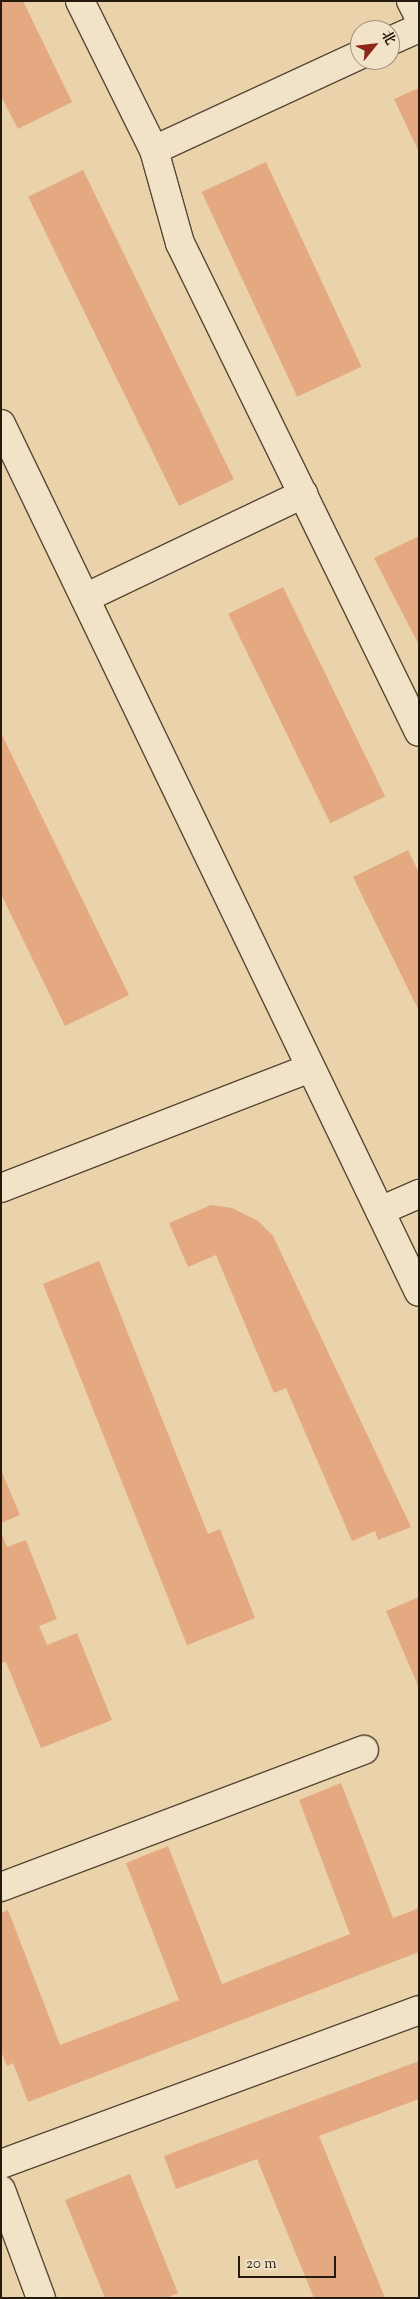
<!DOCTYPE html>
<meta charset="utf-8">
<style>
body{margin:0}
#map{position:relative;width:420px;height:2299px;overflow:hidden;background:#ead2ab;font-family:"Sorts Mill Goudy","Noto Serif SC",serif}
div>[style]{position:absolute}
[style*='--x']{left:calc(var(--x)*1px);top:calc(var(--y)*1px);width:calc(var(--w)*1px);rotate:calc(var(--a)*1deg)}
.building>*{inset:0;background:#e4a981;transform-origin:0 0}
.roads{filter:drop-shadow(1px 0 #574834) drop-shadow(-1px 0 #574834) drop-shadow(0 1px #574834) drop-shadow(0 -1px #574834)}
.minor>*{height:28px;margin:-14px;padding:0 14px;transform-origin:14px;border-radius:14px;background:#f1e2c8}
span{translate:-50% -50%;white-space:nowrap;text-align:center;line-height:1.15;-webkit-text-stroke:4px #f1e2c8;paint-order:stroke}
.frame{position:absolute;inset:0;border:2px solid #261a0d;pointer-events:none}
.north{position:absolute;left:350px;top:20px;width:50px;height:50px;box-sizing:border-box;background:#f1e2c8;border:1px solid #a0927d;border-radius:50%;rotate:61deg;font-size:14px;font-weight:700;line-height:20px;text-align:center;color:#261a0d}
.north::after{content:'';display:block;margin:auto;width:18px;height:22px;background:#8f2418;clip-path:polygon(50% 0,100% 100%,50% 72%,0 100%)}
.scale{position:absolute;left:238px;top:2256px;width:98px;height:22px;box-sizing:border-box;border:2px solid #261a0d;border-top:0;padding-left:6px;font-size:15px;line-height:18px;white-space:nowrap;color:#261a0d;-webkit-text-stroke:4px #f1e2c8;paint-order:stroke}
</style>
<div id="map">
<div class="building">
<div style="clip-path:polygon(1px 1px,23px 1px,72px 102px,18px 129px,1px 96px)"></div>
<div style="clip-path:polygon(419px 88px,419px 152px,394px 99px)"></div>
<div style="left:266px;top:162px;width:226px;height:71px;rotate:65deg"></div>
<div style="left:83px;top:170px;width:344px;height:61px;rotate:64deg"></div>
<div style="clip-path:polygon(419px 536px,419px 645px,374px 558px)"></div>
<div style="left:283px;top:587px;width:233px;height:61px;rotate:64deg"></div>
<div style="clip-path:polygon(1px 733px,129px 995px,65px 1026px,1px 894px)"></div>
<div style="clip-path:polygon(408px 850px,419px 873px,419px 1011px,353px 877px)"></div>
<div style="clip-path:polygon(211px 1205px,232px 1208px,258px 1221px,273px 1236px,411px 1527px,378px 1540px,375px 1531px,352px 1541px,286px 1388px,274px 1393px,216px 1255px,188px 1267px,169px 1223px)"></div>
<div style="clip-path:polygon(99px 1261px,208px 1534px,220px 1529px,255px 1618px,187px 1645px,43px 1284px)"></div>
<div style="clip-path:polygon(1px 1470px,20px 1515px,1px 1523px)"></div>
<div style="clip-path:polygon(1px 1532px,7px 1547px,26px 1540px,57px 1619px,39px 1626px,47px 1645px,77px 1633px,112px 1720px,41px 1748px,6px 1662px,1px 1663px)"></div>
<div style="clip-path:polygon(419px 1597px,419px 1688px,386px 1611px)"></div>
<div style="clip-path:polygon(341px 1783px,393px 1918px,419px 1908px,419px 1952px,28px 2102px,13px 2063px,7px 2066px,1px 2051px,1px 1913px,8px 1910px,60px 2045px,179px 2000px,126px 1863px,168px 1846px,222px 1984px,350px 1934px,299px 1800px)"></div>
<div style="clip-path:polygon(419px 2061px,419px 2099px,319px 2136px,385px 2298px,314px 2298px,257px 2159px,176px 2189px,164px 2156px)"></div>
<div style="clip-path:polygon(130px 2174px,178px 2293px,166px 2298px,105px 2298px,65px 2200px)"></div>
</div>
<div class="roads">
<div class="minor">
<div style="--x:80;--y:1;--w:166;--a:63.6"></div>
<div style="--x:154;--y:150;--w:97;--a:74.4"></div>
<div style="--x:180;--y:243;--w:544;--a:63.95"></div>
<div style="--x:411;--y:1;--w:18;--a:63"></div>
<div style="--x:390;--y:41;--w:32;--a:-24"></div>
<div style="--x:154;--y:150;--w:227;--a:-24.8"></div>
<div style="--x:1;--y:424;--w:963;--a:64.29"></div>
<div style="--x:85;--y:598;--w:242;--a:-25.5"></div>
<div style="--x:1;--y:1188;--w:332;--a:-21.2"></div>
<div style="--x:380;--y:1211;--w:43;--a:-23.6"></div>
<div style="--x:1;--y:1887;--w:388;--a:-20.7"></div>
<div style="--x:1;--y:2164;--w:445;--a:-20.2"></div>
<div style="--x:1;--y:2190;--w:115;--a:69.7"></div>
</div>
</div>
<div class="frame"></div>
<div class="north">北</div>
<div class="scale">20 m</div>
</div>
